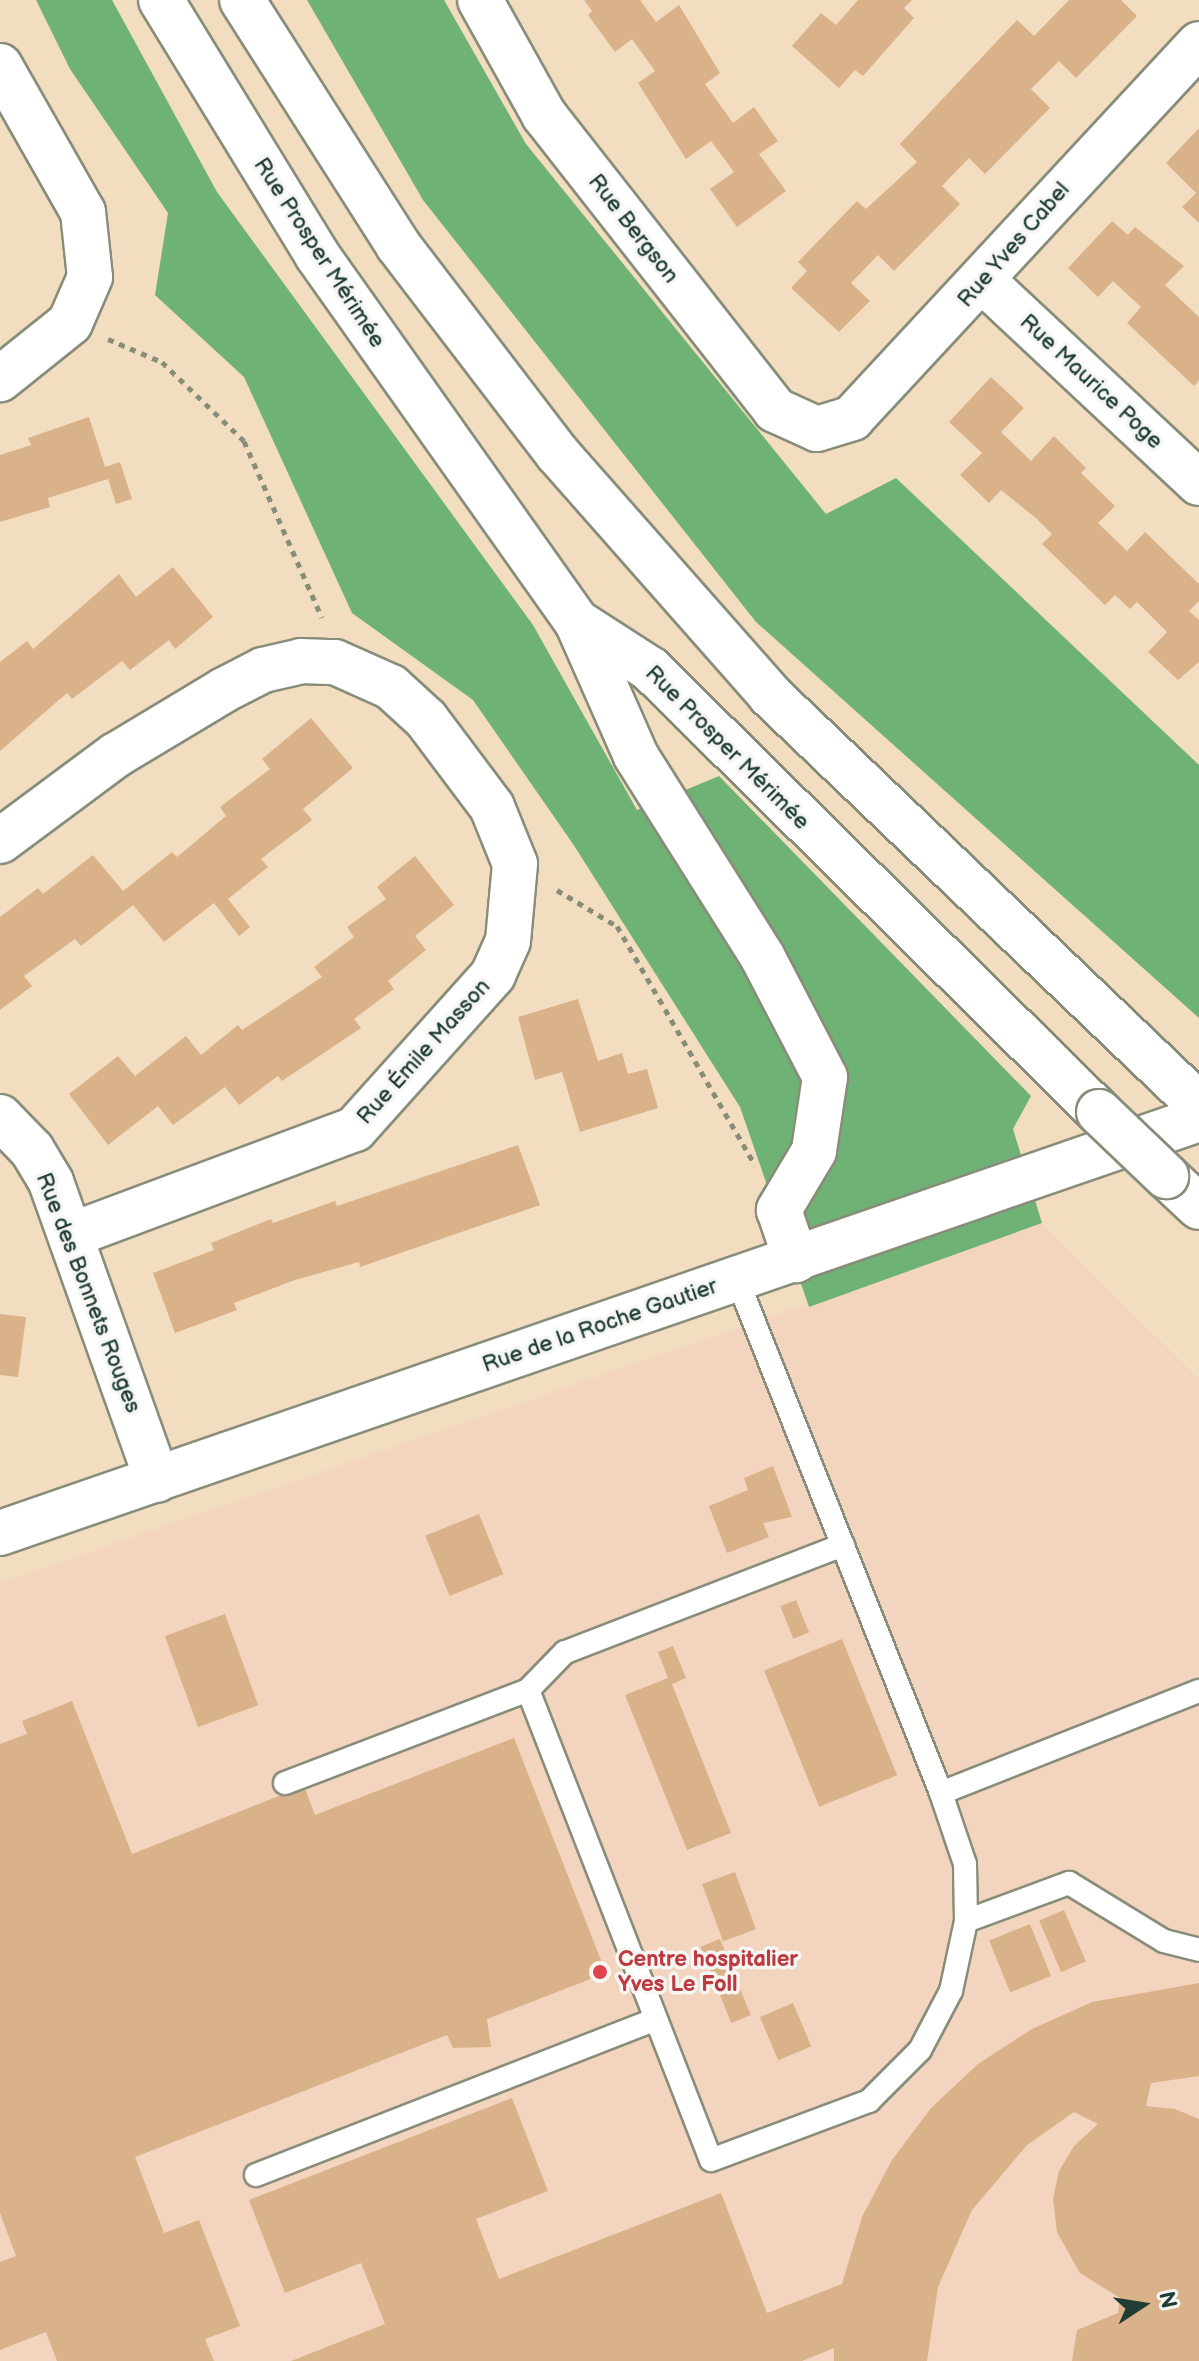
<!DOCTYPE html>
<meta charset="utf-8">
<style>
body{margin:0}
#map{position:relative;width:1199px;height:2361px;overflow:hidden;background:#f2ddc1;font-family:"Balsamiq Sans",sans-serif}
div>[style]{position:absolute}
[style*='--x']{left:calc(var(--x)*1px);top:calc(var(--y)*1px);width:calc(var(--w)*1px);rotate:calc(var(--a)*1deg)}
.built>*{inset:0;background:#f3d4bf}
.forest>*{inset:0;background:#6fb275}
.building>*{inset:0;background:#dab289;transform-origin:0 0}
.path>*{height:5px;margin-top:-2.5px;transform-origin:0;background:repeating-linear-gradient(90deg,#888d7a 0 6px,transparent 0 12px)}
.roads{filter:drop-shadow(2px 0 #888d7a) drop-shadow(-2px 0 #888d7a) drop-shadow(0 2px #888d7a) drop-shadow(0 -2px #888d7a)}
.lane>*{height:22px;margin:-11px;padding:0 11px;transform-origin:11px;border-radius:11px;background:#fff}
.street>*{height:44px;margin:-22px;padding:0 22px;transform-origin:22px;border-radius:22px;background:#fff}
.secondary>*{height:44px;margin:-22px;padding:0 22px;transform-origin:22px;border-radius:22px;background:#fff}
.primary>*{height:44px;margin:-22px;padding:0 22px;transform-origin:22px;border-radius:22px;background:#fff}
.bridges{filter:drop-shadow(2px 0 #888d7a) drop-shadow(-2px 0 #888d7a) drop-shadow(0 2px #888d7a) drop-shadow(0 -2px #888d7a)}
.primary-bridge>*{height:44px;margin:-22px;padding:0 22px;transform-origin:22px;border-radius:22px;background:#fff}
.dots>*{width:22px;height:22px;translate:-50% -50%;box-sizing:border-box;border:4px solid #f6f6f2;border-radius:50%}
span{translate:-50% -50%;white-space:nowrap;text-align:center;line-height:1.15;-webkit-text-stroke:7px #f6f6f2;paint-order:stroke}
.street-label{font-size:22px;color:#1f3d34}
.health-label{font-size:22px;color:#be3a42;font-weight:700}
.left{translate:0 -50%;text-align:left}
.north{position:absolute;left:1103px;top:2265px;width:80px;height:80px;-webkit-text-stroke:6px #f6f6f2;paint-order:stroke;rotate:78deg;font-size:22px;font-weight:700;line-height:32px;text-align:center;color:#1f3d34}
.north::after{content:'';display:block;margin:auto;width:28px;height:36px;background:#1f3d34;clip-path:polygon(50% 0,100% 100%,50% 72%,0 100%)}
</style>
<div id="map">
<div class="built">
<div style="clip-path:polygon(1042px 1223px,1199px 1379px,1199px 2361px,0 2361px,0 1583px)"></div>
</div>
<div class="forest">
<div style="clip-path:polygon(36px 0,112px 0,217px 192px,533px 625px,637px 810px,719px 776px,1031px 1096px,1013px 1129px,1042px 1223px,809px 1307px,740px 1107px,573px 844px,473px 700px,352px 613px,244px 377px,155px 295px,168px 213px,70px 69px)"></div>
<div style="clip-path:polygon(307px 0,444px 0,526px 144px,826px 514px,896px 478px,1199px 765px,1199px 1018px,756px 622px,423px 200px)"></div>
</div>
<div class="building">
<div style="clip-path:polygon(584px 0,640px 0,656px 22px,679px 5px,720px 73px,705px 84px,733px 123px,754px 107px,778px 141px,759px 154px,786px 191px,737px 227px,710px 189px,734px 172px,711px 141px,686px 159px,638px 83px,655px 71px,632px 39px,615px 52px,588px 15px,592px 11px)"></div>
<div style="clip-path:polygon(858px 0,912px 0,904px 8px,914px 18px,863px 76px,855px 70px,839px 88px,792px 46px,821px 13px,836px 25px)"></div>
<div style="clip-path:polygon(1069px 0,1121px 0,1137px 16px,1076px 78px,1059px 61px,1031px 89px,1050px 108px,985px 174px,969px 158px,942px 186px,960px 204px,894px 271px,878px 255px,851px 283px,870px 301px,839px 332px,791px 288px,807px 271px,798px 262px,857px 201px,866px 209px,917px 162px,900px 144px,1017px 20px,1034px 36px)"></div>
<div style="clip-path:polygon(1199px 128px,1199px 223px,1182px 207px,1196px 193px,1166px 163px)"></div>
<div style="clip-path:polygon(1112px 221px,1128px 235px,1135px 227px,1184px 266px,1165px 285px,1199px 317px,1199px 380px,1194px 386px,1127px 323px,1141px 307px,1113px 281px,1098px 297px,1068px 268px)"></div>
<div style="clip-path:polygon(991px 377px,1024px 408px,1001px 432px,1031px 461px,1054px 436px,1086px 468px,1081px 473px,1115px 506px,1098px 523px,1127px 551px,1145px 532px,1199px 584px,1199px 601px,1189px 611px,1199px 620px,1199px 662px,1178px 680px,1148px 652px,1167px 632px,1137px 602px,1130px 609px,1115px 595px,1105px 605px,1042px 544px,1052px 534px,1037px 519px,1001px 490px,989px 503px,960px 475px,982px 453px,949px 422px)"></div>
<div style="clip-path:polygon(89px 417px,105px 467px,120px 462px,132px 499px,116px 504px,108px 479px,48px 498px,50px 507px,0 522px,0 455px,31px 445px,28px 438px)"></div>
<div style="clip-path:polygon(173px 567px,213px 617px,175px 649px,169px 640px,130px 670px,122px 661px,72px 699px,67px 693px,0 751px,0 662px,27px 641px,33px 649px,119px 574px,136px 597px)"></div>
<div style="clip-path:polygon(311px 718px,353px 768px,303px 809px,312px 820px,261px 859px,268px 867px,228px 899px,250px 927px,239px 936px,214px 903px,164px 942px,133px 905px,81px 946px,75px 939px,24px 976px,32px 986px,0 1010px,0 917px,38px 888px,43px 894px,93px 855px,123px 891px,172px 852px,177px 857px,226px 816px,220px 807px,270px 769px,262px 759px)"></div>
<div style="clip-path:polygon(415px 856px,454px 905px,415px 936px,426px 950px,388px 981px,394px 989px,354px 1019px,361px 1028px,282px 1081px,278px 1076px,239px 1105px,225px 1087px,173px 1125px,158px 1106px,108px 1145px,69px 1094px,118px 1056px,135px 1076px,186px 1036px,201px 1055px,238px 1025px,242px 1030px,283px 1003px,322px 977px,314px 967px,354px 937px,347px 927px,386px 899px,377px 887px)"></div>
<div style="clip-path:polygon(578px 999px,598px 1061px,622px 1053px,628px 1074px,647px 1069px,658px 1108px,580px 1132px,562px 1072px,535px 1080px,518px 1017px)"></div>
<div style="clip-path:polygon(518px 1145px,540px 1205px,360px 1267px,359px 1262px,295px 1280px,234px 1303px,237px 1310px,175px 1333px,153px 1273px,214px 1250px,211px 1243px,271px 1219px,273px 1223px,335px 1201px,337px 1206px)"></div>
<div style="clip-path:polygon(0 1314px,26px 1317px,18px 1377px,0 1375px)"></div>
<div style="clip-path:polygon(773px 1466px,792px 1517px,763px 1523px,769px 1537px,727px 1553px,709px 1506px,748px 1490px,744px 1478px)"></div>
<div style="left:479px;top:1514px;width:65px;height:58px;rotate:68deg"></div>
<div style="left:796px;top:1600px;width:35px;height:17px;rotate:68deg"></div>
<div style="left:225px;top:1614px;width:97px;height:64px;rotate:70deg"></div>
<div style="left:842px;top:1639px;width:147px;height:84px;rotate:68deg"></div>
<div style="clip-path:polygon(673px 1646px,686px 1678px,672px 1684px,731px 1833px,687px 1850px,625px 1695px,668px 1678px,658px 1652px)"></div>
<div style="clip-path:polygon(72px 1701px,132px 1854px,304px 1786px,315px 1815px,514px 1738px,606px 1973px,487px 2019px,491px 2047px,453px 2048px,447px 2035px,135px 2157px,164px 2233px,199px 2220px,240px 2326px,205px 2339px,214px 2361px,57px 2361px,46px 2332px,0 2350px,0 2262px,16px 2256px,0 2213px,0 1744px,27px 1734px,22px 1721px)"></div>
<div style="left:735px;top:1872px;width:61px;height:35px;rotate:70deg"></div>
<div style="left:1064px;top:1910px;width:56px;height:27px;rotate:67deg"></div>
<div style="left:1030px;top:1924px;width:56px;height:44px;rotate:68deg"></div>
<div style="left:720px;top:1939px;width:82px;height:21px;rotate:68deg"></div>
<div style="clip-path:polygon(1199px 1983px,1199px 2076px,1151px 2083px,1146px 2106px,1175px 2109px,1199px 2119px,1199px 2361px,1072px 2361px,1077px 2330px,1118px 2313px,1120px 2298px,1080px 2273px,1057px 2232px,1053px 2199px,1059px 2171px,1074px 2146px,1098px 2124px,1074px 2112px,1027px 2145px,972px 2210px,938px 2287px,927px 2361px,834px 2361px,834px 2348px,802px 2361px,291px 2361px,385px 2324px,361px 2263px,285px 2293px,249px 2200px,512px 2098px,548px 2191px,476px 2219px,499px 2279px,721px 2193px,767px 2313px,842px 2284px,862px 2217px,892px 2160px,931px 2108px,978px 2064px,1032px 2029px,1092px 2002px)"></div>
<div style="left:793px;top:2003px;width:47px;height:36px;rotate:67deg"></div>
</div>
<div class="path">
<div style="--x:108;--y:339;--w:59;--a:23.1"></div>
<div style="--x:162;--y:362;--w:114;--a:43.9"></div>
<div style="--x:244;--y:441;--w:193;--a:66.2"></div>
<div style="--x:557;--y:890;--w:70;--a:31"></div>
<div style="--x:617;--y:926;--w:276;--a:60"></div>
</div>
<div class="roads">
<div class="lane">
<div style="--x:737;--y:1279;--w:553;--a:68.35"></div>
<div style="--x:941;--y:1793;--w:277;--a:-21.6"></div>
<div style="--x:843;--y:1545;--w:298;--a:158.9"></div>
<div style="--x:565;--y:1652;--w:53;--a:134.2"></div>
<div style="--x:528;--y:1690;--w:504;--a:68.73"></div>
<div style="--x:711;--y:2160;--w:169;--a:-20.5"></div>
<div style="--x:869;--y:2101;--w:72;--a:-45"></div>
<div style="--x:920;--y:2050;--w:67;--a:-62.3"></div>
<div style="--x:951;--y:1991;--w:72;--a:-77.9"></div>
<div style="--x:966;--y:1921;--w:57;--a:-91"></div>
<div style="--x:965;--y:1864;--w:75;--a:-108.7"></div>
<div style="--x:285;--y:1783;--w:260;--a:-20.9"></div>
<div style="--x:966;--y:1921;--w:110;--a:-20.3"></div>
<div style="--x:1069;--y:1883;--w:111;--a:31.4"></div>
<div style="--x:1164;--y:1941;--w:36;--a:14"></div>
<div style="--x:256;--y:2175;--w:429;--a:-21.3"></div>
</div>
<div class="street">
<div style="--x:480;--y:0;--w:132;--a:60.9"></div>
<div style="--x:544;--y:115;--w:375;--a:51.9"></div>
<div style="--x:775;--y:410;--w:46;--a:24.3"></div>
<div style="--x:817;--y:429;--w:37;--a:-17"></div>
<div style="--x:852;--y:418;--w:510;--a:-47.14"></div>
<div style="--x:0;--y:66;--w:168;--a:60.4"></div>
<div style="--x:83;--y:212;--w:65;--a:83.9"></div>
<div style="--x:90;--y:277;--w:50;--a:113.5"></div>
<div style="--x:70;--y:323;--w:90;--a:141.3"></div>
<div style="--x:982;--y:280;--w:297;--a:43.1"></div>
<div style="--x:0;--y:841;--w:144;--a:-36.6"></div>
<div style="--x:116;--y:755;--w:126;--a:-31"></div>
<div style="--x:224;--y:690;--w:44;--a:-27.1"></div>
<div style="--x:263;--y:670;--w:39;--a:-13"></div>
<div style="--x:301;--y:661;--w:34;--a:2"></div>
<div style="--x:335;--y:662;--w:61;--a:24.1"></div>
<div style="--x:391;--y:687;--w:47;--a:42.4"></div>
<div style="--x:426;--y:719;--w:110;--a:53.1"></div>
<div style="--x:492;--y:807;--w:61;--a:68"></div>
<div style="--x:515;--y:864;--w:77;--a:95.2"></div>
<div style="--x:508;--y:941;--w:37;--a:114"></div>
<div style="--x:493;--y:975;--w:207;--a:131.9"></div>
<div style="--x:355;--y:1129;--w:303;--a:159.5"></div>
<div style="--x:0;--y:1117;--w:46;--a:45.9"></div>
<div style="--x:32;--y:1150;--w:37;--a:59"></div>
<div style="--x:51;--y:1182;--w:316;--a:70.4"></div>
</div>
<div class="secondary">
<div style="--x:0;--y:1533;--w:1268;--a:-19.05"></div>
</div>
<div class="primary">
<div style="--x:161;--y:0;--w:299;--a:58.5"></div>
<div style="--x:317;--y:255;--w:450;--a:54.7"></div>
<div style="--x:577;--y:622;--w:87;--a:32.8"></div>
<div style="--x:650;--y:669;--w:631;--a:44.61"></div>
<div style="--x:242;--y:0;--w:290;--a:57.5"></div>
<div style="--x:398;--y:245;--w:262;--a:52.6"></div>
<div style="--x:557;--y:453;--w:322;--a:48.6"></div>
<div style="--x:770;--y:695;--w:593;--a:43.7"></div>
<div style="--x:577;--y:622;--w:146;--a:66.2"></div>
<div style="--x:636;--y:756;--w:236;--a:57.8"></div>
<div style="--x:762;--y:956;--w:136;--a:62.5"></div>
<div style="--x:825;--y:1077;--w:75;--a:98.5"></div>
<div style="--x:814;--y:1151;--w:69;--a:120.7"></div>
<div style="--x:779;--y:1210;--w:53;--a:71.2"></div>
<div style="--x:1166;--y:1176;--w:45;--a:43.2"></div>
</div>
</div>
<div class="bridges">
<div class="primary-bridge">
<div style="--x:1099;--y:1112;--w:93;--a:43.7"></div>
</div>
</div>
<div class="dots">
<div style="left:600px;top:1972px;background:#e0444e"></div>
</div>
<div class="street-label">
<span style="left:633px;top:229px;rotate:52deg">Rue Bergson</span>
<span style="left:1014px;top:245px;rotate:-49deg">Rue Yves Cabel</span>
<span style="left:319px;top:253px;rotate:57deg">Rue Prosper Mérimée</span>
<span style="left:1091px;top:382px;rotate:43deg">Rue Maurice Poge</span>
<span style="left:727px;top:748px;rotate:45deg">Rue Prosper Mérimée</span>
<span style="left:424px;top:1052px;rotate:-48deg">Rue Émile Masson</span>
<span style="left:88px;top:1293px;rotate:69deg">Rue des Bonnets Rouges</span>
<span style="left:600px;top:1326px;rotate:-19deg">Rue de la Roche Gautier</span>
</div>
<div class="health-label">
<span class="left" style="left:618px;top:1972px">Centre hospitalier<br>Yves Le Foll</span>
</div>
<div class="north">N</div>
</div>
